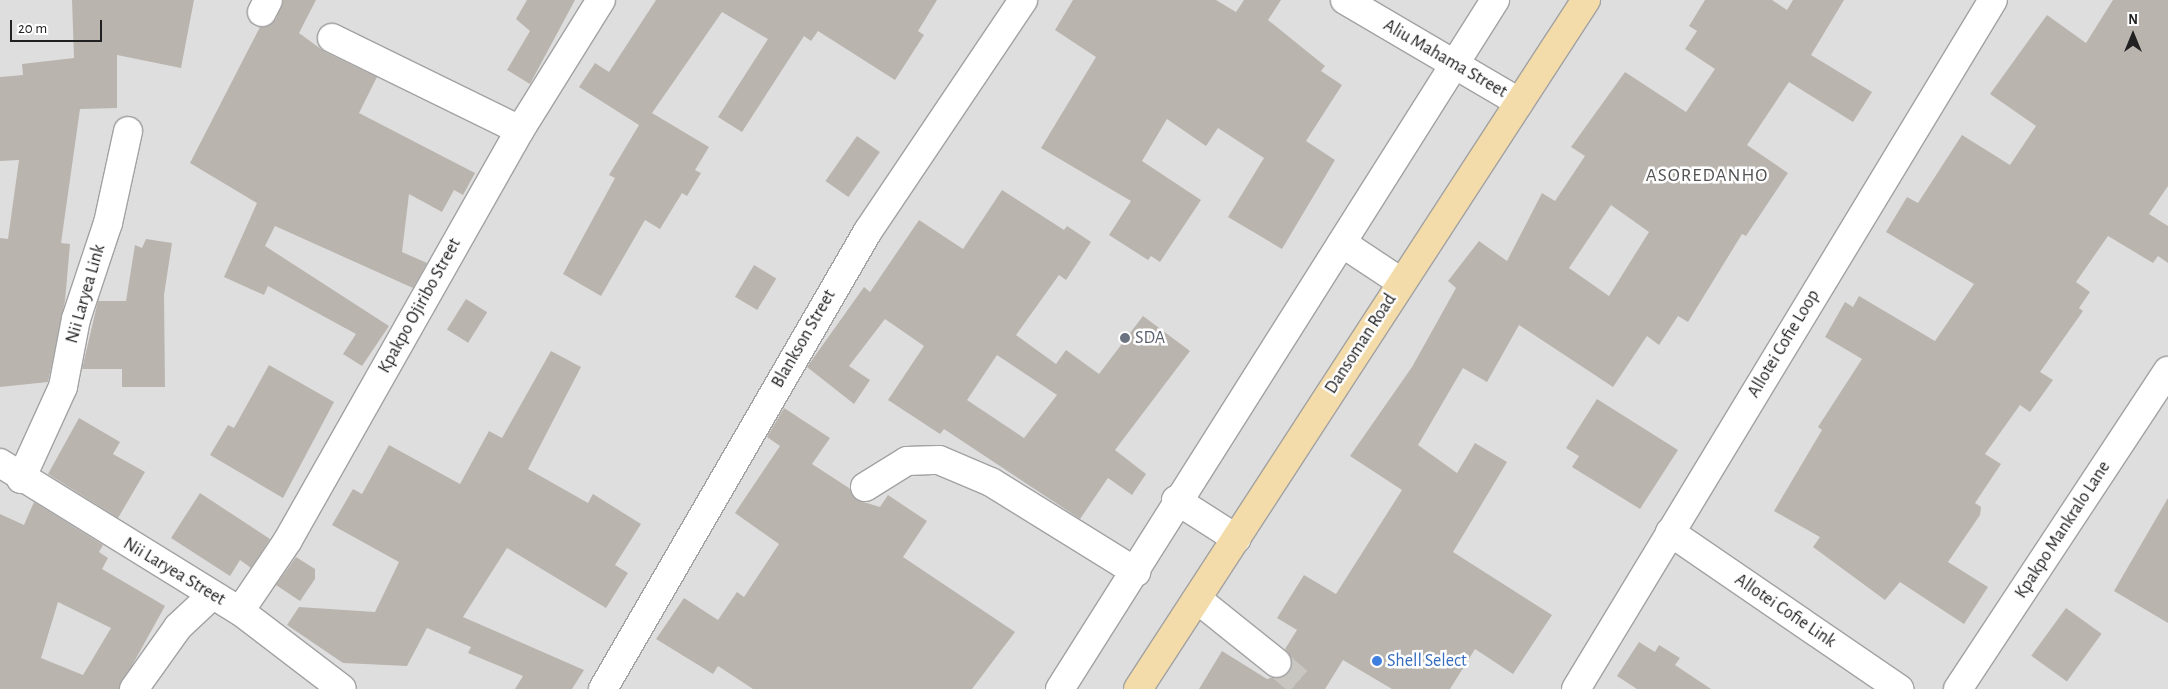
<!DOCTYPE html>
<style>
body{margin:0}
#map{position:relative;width:2168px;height:689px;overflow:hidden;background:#f0efe9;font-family:"Alegreya Sans",sans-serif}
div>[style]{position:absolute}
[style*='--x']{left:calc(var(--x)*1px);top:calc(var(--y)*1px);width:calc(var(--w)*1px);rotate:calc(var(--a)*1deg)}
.residential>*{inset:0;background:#dfdede;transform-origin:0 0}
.building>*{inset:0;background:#bab4ae;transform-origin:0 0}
.minor-tunnel>*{height:28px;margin-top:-14px;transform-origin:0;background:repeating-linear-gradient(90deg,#c7c6c1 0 28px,transparent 0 42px)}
.roads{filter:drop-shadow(1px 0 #a2a2a2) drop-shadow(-1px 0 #a2a2a2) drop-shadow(0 1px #a2a2a2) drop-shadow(0 -1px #a2a2a2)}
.minor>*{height:28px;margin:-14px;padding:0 14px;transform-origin:14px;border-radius:14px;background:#fff}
.major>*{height:28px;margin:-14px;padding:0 14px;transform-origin:14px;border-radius:14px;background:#f4dcaa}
.dots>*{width:14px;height:14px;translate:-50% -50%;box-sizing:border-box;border:2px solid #fff;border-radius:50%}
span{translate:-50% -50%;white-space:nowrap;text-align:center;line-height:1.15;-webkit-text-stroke:5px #fff;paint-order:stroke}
.street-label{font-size:18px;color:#212121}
.worship-label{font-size:18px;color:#5b616d}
.left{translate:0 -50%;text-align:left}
.shop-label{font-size:18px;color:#366cbe}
.neighbourhood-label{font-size:19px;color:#545454;letter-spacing:1px}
.north{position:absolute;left:2108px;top:10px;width:50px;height:50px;-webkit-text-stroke:4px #fff;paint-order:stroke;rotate:0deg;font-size:14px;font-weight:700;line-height:20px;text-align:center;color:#212121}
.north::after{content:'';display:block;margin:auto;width:18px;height:22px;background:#212121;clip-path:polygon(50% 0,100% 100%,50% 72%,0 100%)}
.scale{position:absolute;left:10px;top:20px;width:92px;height:22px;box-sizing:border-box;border:2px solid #212121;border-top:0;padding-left:6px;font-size:15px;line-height:18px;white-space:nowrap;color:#212121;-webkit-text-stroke:4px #fff;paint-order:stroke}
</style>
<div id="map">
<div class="residential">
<div style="left:0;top:0;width:2168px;height:689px"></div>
</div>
<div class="building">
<div style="clip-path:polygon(72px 0,194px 0,181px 68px,117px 55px,117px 108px,80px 109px,61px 243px,70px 244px,65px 301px,48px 382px,0 387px,0 238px,8px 239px,19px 160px,0 161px,0 77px,23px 75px,22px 64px,74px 58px)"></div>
<div style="clip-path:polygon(283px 0,316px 0,299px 33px,325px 52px,377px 77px,359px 113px,475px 173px,463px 195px,454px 190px,442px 212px,409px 194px,402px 252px,427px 263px,413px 288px,275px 226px,265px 246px,389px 326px,362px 366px,343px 354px,356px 334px,268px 286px,264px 295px,224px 277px,257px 203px,190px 163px,260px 27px,276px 19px)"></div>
<div style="clip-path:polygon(527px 0,575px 0,530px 84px,507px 70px,530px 31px,516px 19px)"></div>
<div style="clip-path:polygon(656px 0,937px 0,918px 31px,924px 35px,895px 80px,818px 31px,811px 41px,804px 36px,742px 132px,718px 117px,768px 39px,722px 12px,652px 113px,709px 147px,695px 170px,701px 173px,687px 196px,682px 193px,660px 229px,645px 220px,601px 296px,563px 274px,615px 178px,609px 175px,639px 125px,579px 87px,595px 63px,609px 72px)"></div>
<div style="clip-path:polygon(1073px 0,1216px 0,1236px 12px,1244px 0,1281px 0,1268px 20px,1325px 66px,1321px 71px,1342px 85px,1306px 141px,1335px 160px,1282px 249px,1228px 217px,1264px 158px,1218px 128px,1206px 146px,1167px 119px,1142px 161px,1201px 200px,1160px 262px,1151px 256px,1148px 260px,1109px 235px,1131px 201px,1041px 148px,1096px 57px,1055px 30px)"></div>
<div style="clip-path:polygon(evenodd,1705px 0,1772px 0,1787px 10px,1793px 0,1844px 0,1811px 55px,1872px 92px,1853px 122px,1789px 82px,1747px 145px,1788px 173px,1746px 236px,1742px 234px,1688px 322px,1678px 316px,1659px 345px,1647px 336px,1613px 387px,1519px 325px,1487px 382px,1463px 368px,1418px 445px,1457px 473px,1475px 443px,1507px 462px,1453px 552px,1552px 615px,1513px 674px,1475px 649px,1450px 689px,1392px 689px,1343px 660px,1325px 689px,1199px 689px,1222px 651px,1267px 679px,1289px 672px,1292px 658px,1285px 649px,1297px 630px,1277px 618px,1304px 575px,1336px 594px,1402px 490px,1350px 456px,1412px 367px,1456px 288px,1448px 281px,1479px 241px,1507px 261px,1542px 193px,1555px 201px,1585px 156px,1571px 147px,1625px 72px,1686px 112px,1715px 69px,1685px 49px,1697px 31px,1689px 26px,1705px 0,1611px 205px,1649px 232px,1609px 296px,1569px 268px,1611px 205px)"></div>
<div style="clip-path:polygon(2113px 0,2168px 0,2168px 186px,2149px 214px,2168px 226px,2168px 263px,2158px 256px,2153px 263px,2108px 236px,2076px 282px,2090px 292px,2079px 308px,2083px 311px,2040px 372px,2053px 380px,2030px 412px,2020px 405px,1985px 454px,2001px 464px,1975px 503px,1981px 507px,1980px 515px,1948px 562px,1988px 587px,1964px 624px,1900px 582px,1885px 600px,1813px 547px,1820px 537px,1774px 511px,1822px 430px,1818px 427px,1862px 359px,1825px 337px,1845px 302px,1853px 307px,1859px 296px,1935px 341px,1974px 284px,1886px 232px,1907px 197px,1918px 203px,1962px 135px,2010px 165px,2036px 126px,1990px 94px,2047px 15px,2086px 43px)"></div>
<div style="left:857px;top:136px;width:28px;height:55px;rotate:35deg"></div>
<div style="clip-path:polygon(evenodd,1002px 190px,1064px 230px,1067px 226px,1091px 242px,1066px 280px,1059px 275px,1016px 335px,1056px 364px,1066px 350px,1099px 374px,1143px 316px,1190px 351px,1115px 450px,1146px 474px,1132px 495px,1108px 478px,1080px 519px,944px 429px,940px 434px,888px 400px,924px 346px,885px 319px,849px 366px,870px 380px,854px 404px,807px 367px,864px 287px,870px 292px,919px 220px,963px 249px,1002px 190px,997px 355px,1057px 395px,1024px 438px,967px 400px,997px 355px)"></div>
<div style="clip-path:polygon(146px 239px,172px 243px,164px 295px,165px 387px,122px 387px,122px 369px,82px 369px,98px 301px,126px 301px,135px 245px,142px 248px)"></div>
<div style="left:754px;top:265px;width:26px;height:37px;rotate:31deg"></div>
<div style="left:466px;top:299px;width:25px;height:36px;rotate:32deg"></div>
<div style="clip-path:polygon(551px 351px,581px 367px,528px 469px,588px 503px,593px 494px,641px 524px,615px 565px,628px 573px,606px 608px,507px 548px,463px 617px,584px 670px,572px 689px,515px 689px,523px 676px,468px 653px,471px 647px,427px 628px,407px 666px,343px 663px,287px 625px,299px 607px,375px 612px,399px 562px,332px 525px,353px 489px,362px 494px,389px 445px,460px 484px,489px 431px,502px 438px)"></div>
<div style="clip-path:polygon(269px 365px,334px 402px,283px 498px,210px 455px,228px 425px,234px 428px)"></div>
<div style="clip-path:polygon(1597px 399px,1678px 450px,1640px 509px,1572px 467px,1579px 456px,1566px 448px)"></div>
<div style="clip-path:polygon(784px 408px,830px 438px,812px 464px,849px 488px,857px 500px,880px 507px,888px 495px,927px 521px,903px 557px,1015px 632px,972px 689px,753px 689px,718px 666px,713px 674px,656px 639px,684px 598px,718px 620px,737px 592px,744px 597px,779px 544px,735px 513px,780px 446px,767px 437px)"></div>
<div style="clip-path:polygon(79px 418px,120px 442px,113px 454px,145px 472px,118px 518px,48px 474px)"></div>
<div style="clip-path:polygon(200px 493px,270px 539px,251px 568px,240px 560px,230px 576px,171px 538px)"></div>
<div style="clip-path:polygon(2168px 498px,2168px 623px,2114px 591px)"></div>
<div style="clip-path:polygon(evenodd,34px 502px,103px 545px,99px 552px,108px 558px,102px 569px,165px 606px,119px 689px,0 689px,0 514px,24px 525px,34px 502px,58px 602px,111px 628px,83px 675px,41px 658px,58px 602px)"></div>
<div style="clip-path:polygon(296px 557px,315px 569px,315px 579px,300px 601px,276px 585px)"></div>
<div style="left:2066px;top:608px;width:44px;height:59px;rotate:36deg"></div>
<div style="clip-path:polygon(1639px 642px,1655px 652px,1659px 645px,1680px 658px,1675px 665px,1711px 689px,1637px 689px,1617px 676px)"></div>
</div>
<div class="minor-tunnel">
<div style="--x:1277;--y:663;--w:40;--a:41"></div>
</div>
<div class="roads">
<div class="minor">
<div style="--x:1345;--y:0;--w:202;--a:30.4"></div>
<div style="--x:262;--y:12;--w:13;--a:-63"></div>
<div style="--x:332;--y:38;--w:209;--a:26.1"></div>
<div style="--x:1342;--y:243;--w:71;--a:33.5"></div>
<div style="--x:0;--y:463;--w:282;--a:31.7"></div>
<div style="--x:240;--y:611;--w:128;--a:37.4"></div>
<div style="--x:21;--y:479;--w:101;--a:-65.5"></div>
<div style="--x:63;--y:387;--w:69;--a:-79.2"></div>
<div style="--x:76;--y:319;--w:101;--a:-71.6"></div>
<div style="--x:108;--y:223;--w:94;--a:-77.7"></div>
<div style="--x:865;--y:487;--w:49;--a:-31.8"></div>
<div style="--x:907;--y:461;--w:32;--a:-2"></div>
<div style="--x:939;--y:460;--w:56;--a:22.9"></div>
<div style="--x:991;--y:482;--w:171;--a:31.8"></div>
<div style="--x:1176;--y:500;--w:72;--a:32.6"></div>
<div style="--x:1670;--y:532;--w:278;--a:34.4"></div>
<div style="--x:1197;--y:599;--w:102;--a:38.7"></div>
<div style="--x:240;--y:611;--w:86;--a:-55.9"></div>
<div style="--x:288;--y:540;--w:471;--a:-60.5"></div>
<div style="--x:520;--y:130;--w:153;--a:-58.1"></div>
<div style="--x:134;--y:689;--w:76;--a:-54.6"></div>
<div style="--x:178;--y:627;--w:45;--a:-43.2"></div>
<div style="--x:603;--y:689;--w:529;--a:-59.95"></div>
<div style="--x:868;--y:231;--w:278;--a:-56.1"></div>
<div style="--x:1060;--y:689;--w:815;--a:-57.73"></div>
<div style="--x:1576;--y:689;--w:805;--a:-58.82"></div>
<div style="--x:1958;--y:689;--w:381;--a:-56.6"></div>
</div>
<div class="major">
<div style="--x:1138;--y:689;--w:822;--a:-56.97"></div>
</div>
</div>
<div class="dots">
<div style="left:1125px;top:338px;background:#6b7280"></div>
<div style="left:1377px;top:661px;background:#3f7fe0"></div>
</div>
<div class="street-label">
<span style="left:1445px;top:59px;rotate:30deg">Aliu Mahama Street</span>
<span style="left:86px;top:294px;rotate:-74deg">Nii Laryea Link</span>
<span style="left:420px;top:306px;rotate:-61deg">Kpakpo Ojiribo Street</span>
<span style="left:804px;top:339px;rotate:-60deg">Blankson Street</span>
<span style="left:1361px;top:344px;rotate:-57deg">Dansoman Road</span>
<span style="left:1784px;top:344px;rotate:-59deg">Allotei Cofie Loop</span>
<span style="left:2063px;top:530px;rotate:-57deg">Kpakpo Mankralo Lane</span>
<span style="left:174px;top:572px;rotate:31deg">Nii Laryea Street</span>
<span style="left:1785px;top:611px;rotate:34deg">Allotei Cofie Link</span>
</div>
<div class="worship-label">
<span class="left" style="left:1135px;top:338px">SDA</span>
</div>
<div class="shop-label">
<span class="left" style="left:1387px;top:661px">Shell Select</span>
</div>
<div class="neighbourhood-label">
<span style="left:1707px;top:176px">ASOREDANHO</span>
</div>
<div class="north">N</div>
<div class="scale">20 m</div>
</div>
